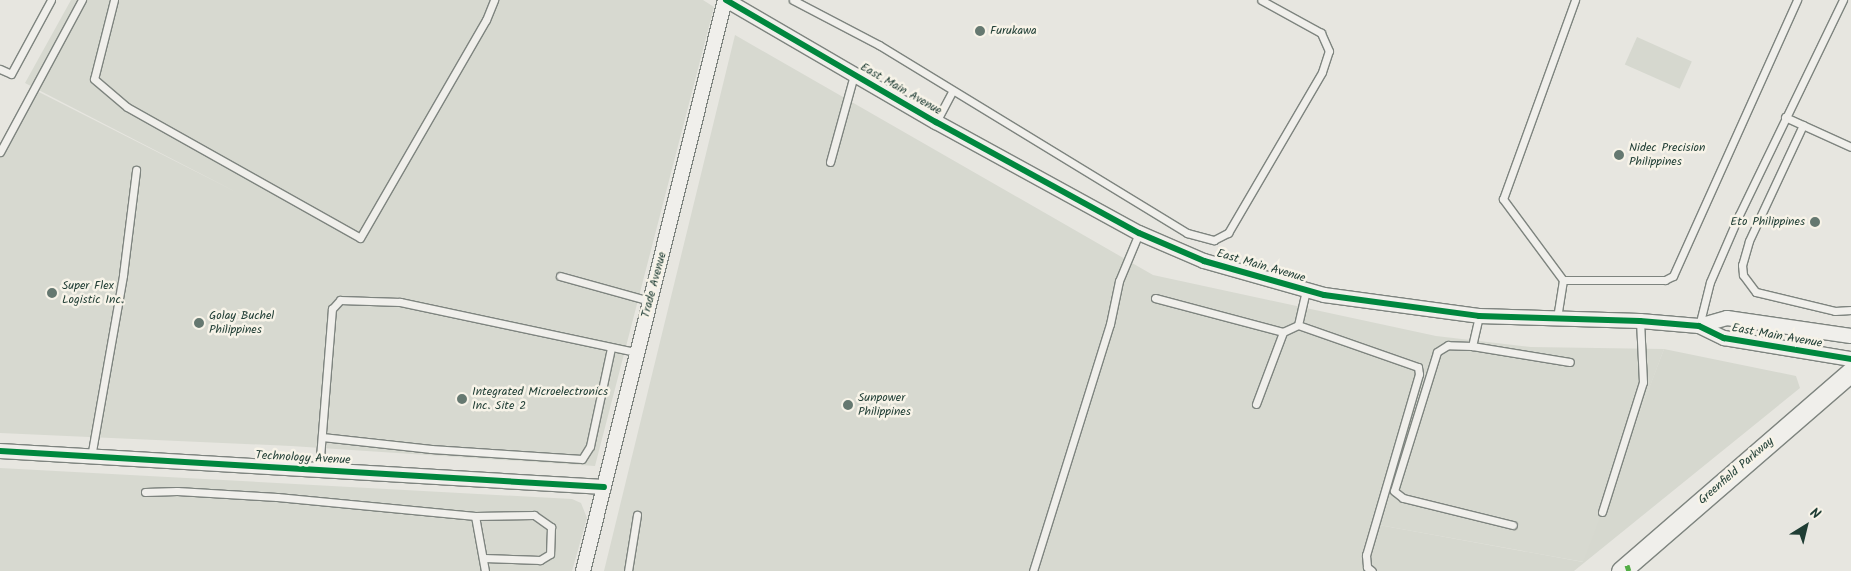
<!DOCTYPE html>
<style>
body{margin:0}
#map{position:relative;width:1851px;height:571px;overflow:hidden;background:#e7e6e0;font-family:Kalam,sans-serif}
div>[style]{position:absolute}
[style*='--x']{left:calc(var(--x)*1px);top:calc(var(--y)*1px);width:calc(var(--w)*1px);rotate:calc(var(--a)*1deg)}
.built>*{inset:0;background:#d7d9d0}
.green>*{inset:0;background:#d6d8cf;transform-origin:0 0}
.roads{filter:drop-shadow(1px 0 #7e847f) drop-shadow(-1px 0 #7e847f) drop-shadow(0 1px #7e847f) drop-shadow(0 -1px #7e847f)}
.lane>*{height:7px;margin:-3.5px;padding:0 3.5px;transform-origin:3.5px;border-radius:3.5px;background:#f0efeb}
.street>*{height:14px;margin:-7px;padding:0 7px;transform-origin:7px;border-radius:7px;background:#f0efeb}
.secondary>*{height:19px;margin:-9.5px;padding:0 9.5px;transform-origin:9.5px;border-radius:9.5px;background:#f0efeb}
.quiet>*{height:5px;margin-top:-2.5px;transform-origin:0;background:repeating-linear-gradient(90deg,#52ad45 0 10px,transparent 0 15px)}
.cycleway>*{height:6px;margin:-3px;padding:0 3px;transform-origin:3px;border-radius:3px;background:#00873e}
.dots>*{width:14px;height:14px;translate:-50% -50%;box-sizing:border-box;border:2px solid #f7f3e8;border-radius:50%}
span{translate:-50% -50%;white-space:nowrap;text-align:center;line-height:1.15;-webkit-text-stroke:5px #f7f3e8;paint-order:stroke}
.poi-label{font-size:12px;color:#1f3d34}
.left{translate:0 -50%;text-align:left}
.right{translate:-100% -50%;text-align:right}
.street-label{font-size:12px;color:#1f3d34}
.north{position:absolute;left:1781px;top:501px;width:50px;height:50px;-webkit-text-stroke:4px #f7f3e8;paint-order:stroke;rotate:36deg;font-size:14px;font-weight:700;line-height:20px;text-align:center;color:#1f3d34}
.north::after{content:'';display:block;margin:auto;width:18px;height:22px;background:#1f3d34;clip-path:polygon(50% 0,100% 100%,50% 72%,0 100%)}
</style>
<div id="map">
<div class="built">
<div style="clip-path:polygon(71px 0,703px 0,714px 7px,595px 466px,291px 446px,0 433px,0 153px,33px 89px,238px 193px,25px 83px)"></div>
<div style="clip-path:polygon(735px 35px,1153px 275px,1436px 336px,1531px 347px,1664px 349px,1584px 562px,1379px 525px,1362px 571px,604px 571px)"></div>
<div style="clip-path:polygon(0 468px,572px 499px,581px 503px,587px 518px,572px 571px,0 571px)"></div>
</div>
<div class="green">
<div style="left:1637px;top:37px;width:60px;height:30px;rotate:24deg"></div>
<div style="clip-path:polygon(1664px 349px,1796px 376px,1800px 388px,1574px 571px,1362px 571px,1379px 525px,1583px 562px)"></div>
</div>
<div class="roads">
<div class="lane">
<div style="--x:114;--y:0;--w:81;--a:104.2"></div>
<div style="--x:94;--y:79;--w:43;--a:40.3"></div>
<div style="--x:127;--y:107;--w:267;--a:29.3"></div>
<div style="--x:360;--y:238;--w:252;--a:-60"></div>
<div style="--x:486;--y:20;--w:22;--a:-68"></div>
<div style="--x:793;--y:0;--w:97;--a:27.6"></div>
<div style="--x:879;--y:45;--w:361;--a:31.4"></div>
<div style="--x:1187;--y:233;--w:28;--a:15"></div>
<div style="--x:1214;--y:240;--w:16;--a:-27"></div>
<div style="--x:1228;--y:233;--w:186;--a:-59.7"></div>
<div style="--x:1322;--y:72;--w:22;--a:-72"></div>
<div style="--x:1329;--y:51;--w:20;--a:-114"></div>
<div style="--x:1321;--y:33;--w:68;--a:-151.2"></div>
<div style="--x:0;--y:69;--w:12;--a:24"></div>
<div style="--x:11;--y:74;--w:84;--a:-61.6"></div>
<div style="--x:1785;--y:117;--w:72;--a:24.4"></div>
<div style="--x:936;--y:122;--w:34;--a:-62"></div>
<div style="--x:1803;--y:125;--w:128;--a:115"></div>
<div style="--x:1749;--y:241;--w:25;--a:106"></div>
<div style="--x:1742;--y:265;--w:10;--a:84"></div>
<div style="--x:1743;--y:275;--w:21;--a:53"></div>
<div style="--x:1756;--y:292;--w:81;--a:13.5"></div>
<div style="--x:1835;--y:311;--w:16;--a:-4"></div>
<div style="--x:0;--y:152;--w:173;--a:-61.7"></div>
<div style="--x:830;--y:162;--w:90;--a:-74.6"></div>
<div style="--x:560;--y:276;--w:93;--a:15.5"></div>
<div style="--x:1563;--y:280;--w:102;--a:0"></div>
<div style="--x:1665;--y:280;--w:9;--a:-27"></div>
<div style="--x:1673;--y:276;--w:303;--a:-65.8"></div>
<div style="--x:1155;--y:298;--w:132;--a:14.9"></div>
<div style="--x:1479;--y:316;--w:31;--a:103"></div>
<div style="--x:1472;--y:346;--w:99;--a:9.3"></div>
<div style="--x:1557;--y:318;--w:38;--a:-81"></div>
<div style="--x:1563;--y:280;--w:101;--a:-126.5"></div>
<div style="--x:1503;--y:199;--w:212;--a:-70.1"></div>
<div style="--x:1298;--y:325;--w:127;--a:19.3"></div>
<div style="--x:1418;--y:367;--w:7;--a:82"></div>
<div style="--x:1419;--y:374;--w:189;--a:106.3"></div>
<div style="--x:1366;--y:555;--w:12;--a:85"></div>
<div style="--x:1367;--y:567;--w:6;--a:39"></div>
<div style="--x:1699;--y:326;--w:45;--a:-76"></div>
<div style="--x:1710;--y:282;--w:73;--a:-66.6"></div>
<div style="--x:1739;--y:215;--w:239;--a:-64.2"></div>
<div style="--x:1472;--y:346;--w:24;--a:-178"></div>
<div style="--x:1448;--y:345;--w:13;--a:148"></div>
<div style="--x:1437;--y:352;--w:145;--a:107.2"></div>
<div style="--x:1394;--y:491;--w:11;--a:38"></div>
<div style="--x:1403;--y:498;--w:113;--a:13.8"></div>
<div style="--x:1256;--y:404;--w:77;--a:-69.4"></div>
<div style="--x:1283;--y:332;--w:17;--a:-25"></div>
<div style="--x:1298;--y:325;--w:35;--a:-77"></div>
<div style="--x:322;--y:437;--w:110;--a:6.3"></div>
<div style="--x:431;--y:449;--w:151;--a:3.8"></div>
<div style="--x:582;--y:459;--w:15;--a:-58"></div>
<div style="--x:590;--y:446;--w:100;--a:-77.9"></div>
<div style="--x:91;--y:457;--w:185;--a:-80"></div>
<div style="--x:123;--y:275;--w:106;--a:-82.9"></div>
<div style="--x:319;--y:470;--w:162;--a:-85.4"></div>
<div style="--x:332;--y:309;--w:12;--a:-48"></div>
<div style="--x:340;--y:300;--w:60;--a:1.9"></div>
<div style="--x:400;--y:302;--w:240;--a:12"></div>
<div style="--x:145;--y:492;--w:32;--a:-2"></div>
<div style="--x:177;--y:491;--w:100;--a:3.4"></div>
<div style="--x:277;--y:497;--w:199;--a:5.5"></div>
<div style="--x:475;--y:516;--w:59;--a:-1"></div>
<div style="--x:534;--y:515;--w:21;--a:35"></div>
<div style="--x:551;--y:527;--w:27;--a:92"></div>
<div style="--x:550;--y:554;--w:12;--a:149"></div>
<div style="--x:540;--y:560;--w:56;--a:-178"></div>
<div style="--x:1602;--y:512;--w:136;--a:-72.5"></div>
<div style="--x:1643;--y:382;--w:61;--a:-92.8"></div>
<div style="--x:475;--y:516;--w:56;--a:79.7"></div>
<div style="--x:628;--y:571;--w:57;--a:-80.9"></div>
<div style="--x:1033;--y:571;--w:259;--a:-72.7"></div>
<div style="--x:1110;--y:324;--w:44;--a:-78.2"></div>
<div style="--x:1119;--y:281;--w:52;--a:-67.4"></div>
</div>
<div class="street">
<div style="--x:726;--y:0;--w:243;--a:30.2"></div>
<div style="--x:936;--y:122;--w:231;--a:28.7"></div>
<div style="--x:1139;--y:233;--w:71;--a:23.3"></div>
<div style="--x:1204;--y:261;--w:125;--a:15.8"></div>
<div style="--x:1324;--y:295;--w:156;--a:7.7"></div>
<div style="--x:1479;--y:316;--w:161;--a:1.8"></div>
<div style="--x:1640;--y:321;--w:59;--a:4.8"></div>
<div style="--x:1699;--y:326;--w:28;--a:26"></div>
<div style="--x:1724;--y:338;--w:129;--a:9.4"></div>
<div style="--x:1699;--y:326;--w:29;--a:-16"></div>
<div style="--x:1727;--y:318;--w:125;--a:8.3"></div>
<div style="--x:0;--y:451;--w:605;--a:3.41"></div>
<div style="--x:583;--y:571;--w:588;--a:-76.03"></div>
</div>
<div class="secondary">
<div style="--x:1621;--y:571;--w:304;--a:-40.9"></div>
</div>
</div>
<div class="quiet">
<div style="--x:1627;--y:565;--w:6;--a:72"></div>
</div>
<div class="cycleway">
<div style="--x:726;--y:0;--w:243;--a:30.2"></div>
<div style="--x:936;--y:122;--w:231;--a:28.7"></div>
<div style="--x:1139;--y:233;--w:71;--a:23.3"></div>
<div style="--x:1204;--y:261;--w:125;--a:15.8"></div>
<div style="--x:1324;--y:295;--w:156;--a:7.7"></div>
<div style="--x:1479;--y:316;--w:161;--a:1.8"></div>
<div style="--x:1640;--y:321;--w:59;--a:4.8"></div>
<div style="--x:1699;--y:326;--w:28;--a:26"></div>
<div style="--x:1724;--y:338;--w:129;--a:9.4"></div>
<div style="--x:0;--y:451;--w:605;--a:3.41"></div>
</div>
<div class="dots">
<div style="left:980px;top:31px;background:#657870"></div>
<div style="left:1619px;top:155px;background:#657870"></div>
<div style="left:1815px;top:222px;background:#657870"></div>
<div style="left:52px;top:293px;background:#657870"></div>
<div style="left:199px;top:323px;background:#657870"></div>
<div style="left:462px;top:399px;background:#657870"></div>
<div style="left:848px;top:405px;background:#657870"></div>
</div>
<div class="poi-label">
<span class="left" style="left:990px;top:31px">Furukawa</span>
<span class="left" style="left:1629px;top:155px">Nidec Precision<br>Philippines</span>
<span class="right" style="left:1805px;top:222px">Eto Philippines</span>
<span class="left" style="left:62px;top:293px">Super Flex<br>Logistic Inc.</span>
<span class="left" style="left:209px;top:323px">Golay Buchel<br>Philippines</span>
<span class="left" style="left:472px;top:399px">Integrated Microelectronics<br>Inc. Site 2</span>
<span class="left" style="left:858px;top:405px">Sunpower<br>Philippines</span>
</div>
<div class="street-label">
<span style="left:901px;top:89px;rotate:30deg">East Main Avenue</span>
<span style="left:1261px;top:266px;rotate:16deg">East Main Avenue</span>
<span style="left:654px;top:285px;rotate:-75deg">Trade Avenue</span>
<span style="left:1777px;top:336px;rotate:10deg">East Main Avenue</span>
<span style="left:303px;top:458px;rotate:3deg">Technology Avenue</span>
<span style="left:1736px;top:471px;rotate:-41deg">Greenfield Parkway</span>
</div>
<div class="north">N</div>
</div>
